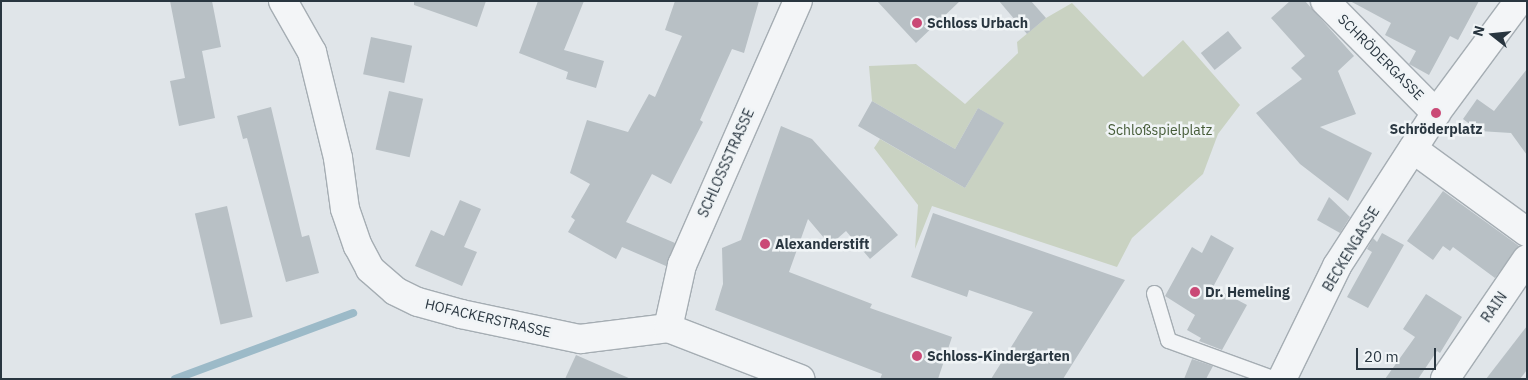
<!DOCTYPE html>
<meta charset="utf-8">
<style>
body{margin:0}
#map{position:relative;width:1528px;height:380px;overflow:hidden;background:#e0e5e9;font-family:"IBM Plex Sans",sans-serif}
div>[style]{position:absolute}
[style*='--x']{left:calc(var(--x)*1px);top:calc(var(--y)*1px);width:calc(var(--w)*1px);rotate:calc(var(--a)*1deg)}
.green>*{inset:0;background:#c9d2c2}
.stream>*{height:8px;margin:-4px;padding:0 4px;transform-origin:4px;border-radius:4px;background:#9cbac8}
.building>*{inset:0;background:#b8c0c5;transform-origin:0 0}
.roads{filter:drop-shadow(1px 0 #a5adb3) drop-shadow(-1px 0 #a5adb3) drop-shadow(0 1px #a5adb3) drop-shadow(0 -1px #a5adb3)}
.service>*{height:15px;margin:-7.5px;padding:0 7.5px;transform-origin:7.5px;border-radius:7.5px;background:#f3f5f7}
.minor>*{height:28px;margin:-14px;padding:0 14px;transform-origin:14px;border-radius:14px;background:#f3f5f7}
.dots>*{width:14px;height:14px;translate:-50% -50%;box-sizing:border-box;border:2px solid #f0f4f6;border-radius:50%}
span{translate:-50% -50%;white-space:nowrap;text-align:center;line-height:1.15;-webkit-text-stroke:5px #f0f4f6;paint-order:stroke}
.poi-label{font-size:14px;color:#293640;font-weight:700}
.left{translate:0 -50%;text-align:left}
.street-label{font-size:14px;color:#293640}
.park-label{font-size:14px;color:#455b37}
.frame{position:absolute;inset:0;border:2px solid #293640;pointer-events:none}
.north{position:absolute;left:1468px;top:10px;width:50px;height:50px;-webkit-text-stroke:4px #f0f4f6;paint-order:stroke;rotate:286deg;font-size:14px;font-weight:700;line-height:20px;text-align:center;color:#293640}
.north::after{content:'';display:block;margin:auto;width:18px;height:22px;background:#293640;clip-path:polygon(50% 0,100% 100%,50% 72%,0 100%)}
.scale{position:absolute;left:1356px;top:348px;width:80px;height:22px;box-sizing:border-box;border:2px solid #293640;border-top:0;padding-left:6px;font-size:15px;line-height:18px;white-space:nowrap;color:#293640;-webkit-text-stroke:4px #f0f4f6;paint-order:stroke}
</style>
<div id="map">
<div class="green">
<div style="clip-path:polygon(1072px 3px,1143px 77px,1183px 40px,1240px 105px,1218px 134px,1203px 174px,1132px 238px,1117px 267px,932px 206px,915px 249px,918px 205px,874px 148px,880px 139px,965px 188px,1003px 123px,978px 108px,955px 149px,872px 101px,869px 66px,916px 64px,965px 104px,1018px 53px,1017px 42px,1046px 18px)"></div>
</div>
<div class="stream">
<div style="--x:175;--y:379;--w:190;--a:-20.3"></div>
</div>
<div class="building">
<div style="clip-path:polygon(170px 1px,212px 1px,221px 47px,202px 51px,215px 118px,179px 126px,170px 81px,185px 78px)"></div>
<div style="clip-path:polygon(414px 1px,486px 1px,477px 27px,414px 5px)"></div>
<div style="clip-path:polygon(538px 1px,584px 1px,564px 50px,604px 61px,596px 88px,566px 79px,568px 72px,519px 53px)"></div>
<div style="clip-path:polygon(675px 1px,759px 1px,744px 53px,732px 49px,700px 120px,703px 122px,671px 184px,652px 174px,626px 222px,675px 243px,666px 266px,622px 247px,616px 259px,568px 232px,575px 220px,571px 217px,590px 184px,570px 173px,587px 120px,628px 132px,649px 94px,655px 97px,682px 36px,665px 30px)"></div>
<div style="clip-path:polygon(877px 1px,960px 1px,916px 43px)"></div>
<div style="clip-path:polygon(999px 1px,1031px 1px,1046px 18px,1027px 34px)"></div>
<div style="clip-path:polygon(1290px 1px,1305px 1px,1354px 56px,1338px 71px,1356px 114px,1320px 127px,1372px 153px,1348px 201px,1300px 164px,1256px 113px,1302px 79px,1291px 68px,1305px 56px,1271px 18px)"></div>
<div style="clip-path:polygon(1350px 1px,1479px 1px,1458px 40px,1450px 36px,1429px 75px,1409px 64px,1416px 51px,1385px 35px,1391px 23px)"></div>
<div style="left:1228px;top:31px;width:22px;height:35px;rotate:51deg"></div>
<div style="left:371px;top:37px;width:42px;height:38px;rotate:12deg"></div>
<div style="clip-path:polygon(1527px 69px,1527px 155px,1511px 133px,1479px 131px,1463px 119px,1477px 99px,1494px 111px)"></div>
<div style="left:389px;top:91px;width:35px;height:60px;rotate:13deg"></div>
<div style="clip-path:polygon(872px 101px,955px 149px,978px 108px,1004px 123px,965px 188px,858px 126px)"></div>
<div style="clip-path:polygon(271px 107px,302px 237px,309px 235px,319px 273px,286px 282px,247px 138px,243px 139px,237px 116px)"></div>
<div style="clip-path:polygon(781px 126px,812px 139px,898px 235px,870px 259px,846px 231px,830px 245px,808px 219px,789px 272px,872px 304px,870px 308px,952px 337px,938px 379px,880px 379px,882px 374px,715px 310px,723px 284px,722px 248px,741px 240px)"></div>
<div style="clip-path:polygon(1443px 191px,1519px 246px,1495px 278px,1453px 247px,1450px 251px,1443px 246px,1433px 260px,1407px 241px)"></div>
<div style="clip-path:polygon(1329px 197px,1350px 217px,1340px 233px,1317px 220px)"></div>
<div style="clip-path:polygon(460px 200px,481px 209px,464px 247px,477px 252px,462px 286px,415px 266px,431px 230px,444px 236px)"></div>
<div style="left:227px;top:206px;width:114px;height:33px;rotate:77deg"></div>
<div style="clip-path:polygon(933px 213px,1125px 280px,1063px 379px,991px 379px,1033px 312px,969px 290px,967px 297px,911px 277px)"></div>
<div style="clip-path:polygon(1382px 233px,1404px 245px,1368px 308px,1347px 297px,1372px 252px,1367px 249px,1373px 238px,1377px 242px)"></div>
<div style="clip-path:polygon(1211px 235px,1234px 248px,1213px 287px,1247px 305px,1222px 350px,1199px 341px,1201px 338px,1187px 330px,1195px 315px,1165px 296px,1192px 247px,1202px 253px)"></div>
<div style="clip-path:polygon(1426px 294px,1462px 317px,1440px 353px,1437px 351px,1418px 379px,1385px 379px,1415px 337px,1403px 329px)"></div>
<div style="clip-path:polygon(1527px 326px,1527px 370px,1520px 379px,1486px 379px)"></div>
<div style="clip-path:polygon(576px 355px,631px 379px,565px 379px)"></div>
<div style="clip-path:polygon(1192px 359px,1213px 366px,1206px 379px,1184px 379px)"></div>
</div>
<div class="roads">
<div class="service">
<div style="--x:1154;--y:293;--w:49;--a:73.4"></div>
<div style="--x:1168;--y:340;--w:114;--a:20"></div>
</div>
<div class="minor">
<div style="--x:283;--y:1;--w:59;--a:60.4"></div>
<div style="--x:312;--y:52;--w:109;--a:76.2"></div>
<div style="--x:338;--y:158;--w:51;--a:82.2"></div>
<div style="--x:345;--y:209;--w:39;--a:71"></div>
<div style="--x:358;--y:246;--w:26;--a:62"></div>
<div style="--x:370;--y:269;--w:33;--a:41"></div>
<div style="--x:395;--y:291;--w:25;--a:26"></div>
<div style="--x:418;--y:302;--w:45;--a:15.6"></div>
<div style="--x:461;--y:314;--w:122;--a:11.9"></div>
<div style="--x:580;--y:339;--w:89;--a:-7.1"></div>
<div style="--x:668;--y:328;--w:142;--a:21.1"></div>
<div style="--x:1325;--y:1;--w:158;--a:45.3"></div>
<div style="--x:1413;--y:149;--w:141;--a:36.1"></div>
<div style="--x:668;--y:328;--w:65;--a:-77.5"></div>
<div style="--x:682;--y:265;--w:288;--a:-66.3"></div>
<div style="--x:1282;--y:379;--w:126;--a:-64"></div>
<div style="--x:1337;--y:266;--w:182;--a:-57.1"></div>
<div style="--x:1436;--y:113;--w:139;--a:-53.5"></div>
<div style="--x:1445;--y:379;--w:145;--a:-55.7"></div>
</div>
</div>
<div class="dots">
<div style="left:917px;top:23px;background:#ca4976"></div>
<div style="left:1436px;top:113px;background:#ca4976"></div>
<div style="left:765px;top:244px;background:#ca4976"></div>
<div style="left:1195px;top:292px;background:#ca4976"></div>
<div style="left:917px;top:356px;background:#ca4976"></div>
</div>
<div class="poi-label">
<span class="left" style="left:927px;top:23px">Schloss Urbach</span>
<span style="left:1436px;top:129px">Schröderplatz</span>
<span class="left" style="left:775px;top:244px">Alexanderstift</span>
<span class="left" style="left:1205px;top:292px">Dr. Hemeling</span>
<span class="left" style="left:927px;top:356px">Schloss-Kindergarten</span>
</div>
<div class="street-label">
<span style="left:1381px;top:57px;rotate:45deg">SCHRÖDERGASSE</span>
<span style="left:726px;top:163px;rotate:-66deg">SCHLOSSSTRASSE</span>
<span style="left:1351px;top:249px;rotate:-59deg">BECKENGASSE</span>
<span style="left:1494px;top:307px;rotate:-55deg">RAIN</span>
<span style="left:488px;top:318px;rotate:13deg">HOFACKERSTRASSE</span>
</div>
<div class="park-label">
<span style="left:1160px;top:130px">Schloßspielplatz</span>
</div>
<div class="frame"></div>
<div class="north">N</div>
<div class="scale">20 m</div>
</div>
